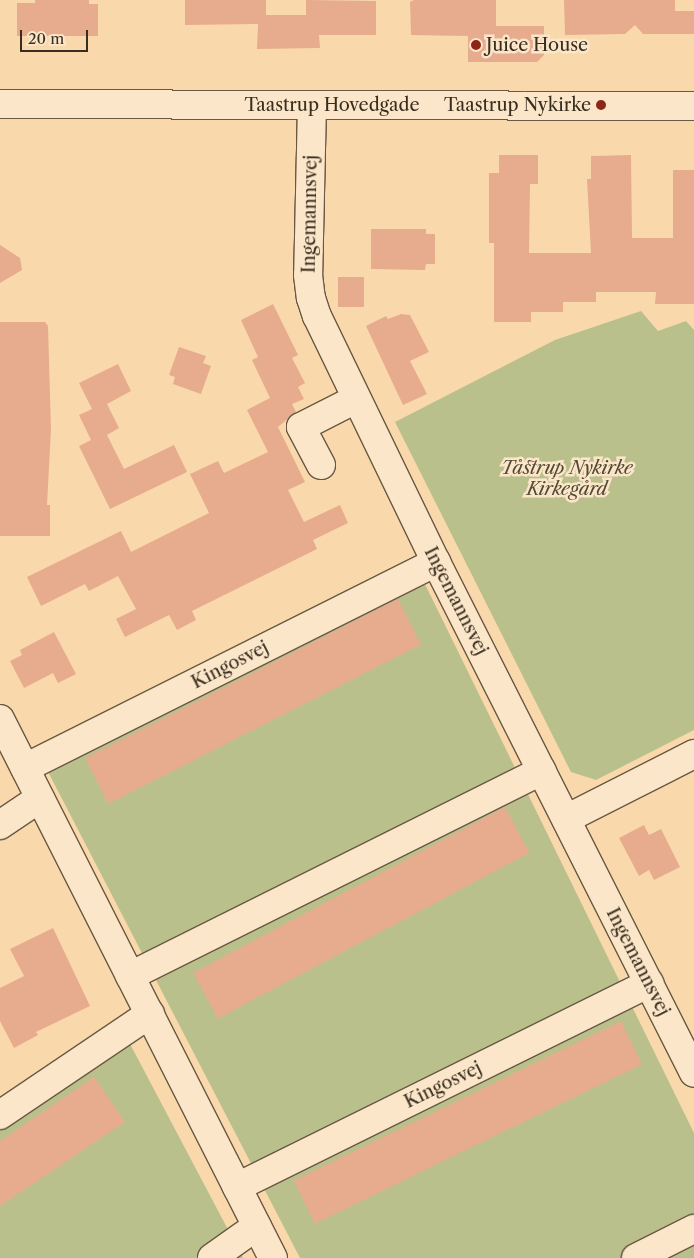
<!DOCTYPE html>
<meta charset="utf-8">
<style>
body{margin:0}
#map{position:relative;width:694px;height:1258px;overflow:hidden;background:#f9d9ac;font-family:"Libre Caslon Text",serif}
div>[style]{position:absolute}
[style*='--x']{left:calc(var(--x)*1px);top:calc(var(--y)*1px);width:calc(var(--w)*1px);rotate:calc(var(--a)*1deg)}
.green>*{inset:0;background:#bac08c}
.building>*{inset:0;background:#e7ab8e;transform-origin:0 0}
.roads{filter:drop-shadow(1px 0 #695842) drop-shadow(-1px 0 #695842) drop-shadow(0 1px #695842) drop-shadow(0 -1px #695842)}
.street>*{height:28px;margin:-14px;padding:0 14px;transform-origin:14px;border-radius:14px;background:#fbe6c9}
.secondary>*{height:28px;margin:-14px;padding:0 14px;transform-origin:14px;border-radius:14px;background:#fbe6c9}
.dots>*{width:14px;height:14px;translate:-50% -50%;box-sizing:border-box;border:2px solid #fbe6c9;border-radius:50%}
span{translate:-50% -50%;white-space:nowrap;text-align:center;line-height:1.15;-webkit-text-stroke:5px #fbe6c9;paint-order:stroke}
.poi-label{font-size:18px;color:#392d1f}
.left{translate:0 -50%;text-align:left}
.right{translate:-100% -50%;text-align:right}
.street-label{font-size:18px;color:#392d1f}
.park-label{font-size:18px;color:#534a35;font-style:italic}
.scale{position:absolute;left:20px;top:30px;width:68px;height:22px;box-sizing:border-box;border:2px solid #392d1f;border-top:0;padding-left:6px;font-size:15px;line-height:18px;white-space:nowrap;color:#392d1f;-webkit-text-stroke:4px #fbe6c9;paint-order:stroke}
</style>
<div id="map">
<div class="green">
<div style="clip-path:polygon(641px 311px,658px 331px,686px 321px,694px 330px,694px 730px,596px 780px,571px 772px,395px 422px,555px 340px)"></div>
<div style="clip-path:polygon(421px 576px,694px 1133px,694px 1258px,300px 1258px,45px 766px)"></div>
<div style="clip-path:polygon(129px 1042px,243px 1258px,0 1258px,0 1130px)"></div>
</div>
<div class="building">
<div style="clip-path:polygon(35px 0,89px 0,89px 4px,98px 4px,98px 36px,17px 36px,17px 3px,35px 3px)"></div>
<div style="clip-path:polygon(185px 0,266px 0,266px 15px,306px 15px,306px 0,376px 1px,376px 35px,319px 35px,320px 48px,257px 49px,258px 24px,185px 25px)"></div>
<div style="clip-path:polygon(414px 0,496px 0,496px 26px,544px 26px,544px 55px,537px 62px,468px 62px,468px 36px,411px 35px,410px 2px)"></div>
<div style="clip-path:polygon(564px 0,675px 0,675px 11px,694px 11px,694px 34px,643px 34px,635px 25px,625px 34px,565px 35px)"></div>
<div style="clip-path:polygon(499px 155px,538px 155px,538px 184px,530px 184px,529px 253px,591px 253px,587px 179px,591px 179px,591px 156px,631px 155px,632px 238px,673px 238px,673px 170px,694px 170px,694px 304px,655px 304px,656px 292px,596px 292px,596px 302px,563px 302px,563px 312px,531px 312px,531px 322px,494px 322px,494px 243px,489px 243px,489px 173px,499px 173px)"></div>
<div style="clip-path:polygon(371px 229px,426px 229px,426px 234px,435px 234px,435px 264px,426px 264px,425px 270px,371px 269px)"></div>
<div style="clip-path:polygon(0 245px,20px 258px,22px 270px,0 283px)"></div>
<div style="left:338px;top:277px;width:26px;height:30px"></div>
<div style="clip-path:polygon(273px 304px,298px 355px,292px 358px,305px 383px,298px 387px,304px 399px,292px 404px,296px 412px,278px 427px,305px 482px,288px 490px,304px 522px,340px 505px,348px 523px,313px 540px,317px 549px,192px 611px,196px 620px,177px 630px,169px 615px,125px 637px,116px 619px,136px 609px,118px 576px,89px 591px,85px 584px,41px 606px,27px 577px,121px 531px,131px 552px,209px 513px,190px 474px,218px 461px,224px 473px,268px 452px,247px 410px,270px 398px,252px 360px,258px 357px,241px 320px)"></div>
<div style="clip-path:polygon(401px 314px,410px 315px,429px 352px,410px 361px,427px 394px,403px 405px,366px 326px,386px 316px,388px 319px)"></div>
<div style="clip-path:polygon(0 322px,45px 322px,48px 326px,51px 429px,47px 505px,50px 505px,50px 536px,0 536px)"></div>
<div style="clip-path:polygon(179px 347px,206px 356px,203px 363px,211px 366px,201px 394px,173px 384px,175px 377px,169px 375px)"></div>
<div style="clip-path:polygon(118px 364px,131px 391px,107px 404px,119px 428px,107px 435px,124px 469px,174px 445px,187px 472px,110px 509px,79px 446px,91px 440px,79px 415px,92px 409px,79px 383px)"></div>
<div style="left:398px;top:599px;width:51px;height:351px;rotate:63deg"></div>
<div style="clip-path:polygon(54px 632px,76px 674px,58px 683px,53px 673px,24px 688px,10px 661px,22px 655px,20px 650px)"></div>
<div style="left:505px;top:807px;width:52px;height:353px;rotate:62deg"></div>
<div style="clip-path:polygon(644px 825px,649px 835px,661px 829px,680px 867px,654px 880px,649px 870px,639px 876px,619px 838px)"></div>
<div style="clip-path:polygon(53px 928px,90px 1006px,36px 1032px,38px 1035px,14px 1048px,0 1021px,0 988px,24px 976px,10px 949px)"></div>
<div style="left:621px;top:1021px;width:48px;height:364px;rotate:64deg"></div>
<div style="clip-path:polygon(94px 1077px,125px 1122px,0 1206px,0 1141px)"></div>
</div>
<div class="roads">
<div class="street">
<div style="--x:312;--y:105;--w:170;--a:91.3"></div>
<div style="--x:308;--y:275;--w:23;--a:83"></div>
<div style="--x:311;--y:298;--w:19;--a:72"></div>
<div style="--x:317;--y:316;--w:273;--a:64.2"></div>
<div style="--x:436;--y:562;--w:572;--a:63.21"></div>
<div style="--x:321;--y:465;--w:43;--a:-117.8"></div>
<div style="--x:301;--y:427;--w:62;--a:-27"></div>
<div style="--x:0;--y:719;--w:604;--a:63.14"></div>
<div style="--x:25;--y:768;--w:460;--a:-26.6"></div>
<div style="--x:566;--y:819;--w:144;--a:-26.9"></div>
<div style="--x:0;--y:825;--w:48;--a:-34"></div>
<div style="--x:130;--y:976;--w:460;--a:-26.5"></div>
<div style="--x:0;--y:1115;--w:181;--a:-34"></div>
<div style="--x:237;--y:1187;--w:460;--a:-26.3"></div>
<div style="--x:212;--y:1258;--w:55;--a:-35.4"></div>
<div style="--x:636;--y:1258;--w:65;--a:-26.6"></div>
</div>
<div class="secondary">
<div style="--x:0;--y:104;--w:694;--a:0.17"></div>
</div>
</div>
<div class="dots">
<div style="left:476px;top:45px;background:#8f2418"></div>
<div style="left:601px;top:105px;background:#8f2418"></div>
</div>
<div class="poi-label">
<span class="left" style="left:486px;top:45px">Juice House</span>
<span class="right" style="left:591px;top:105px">Taastrup Nykirke</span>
</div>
<div class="street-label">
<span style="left:332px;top:105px">Taastrup Hovedgade</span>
<span style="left:310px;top:214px;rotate:-89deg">Ingemannsvej</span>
<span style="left:456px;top:601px;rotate:63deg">Ingemannsvej</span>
<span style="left:230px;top:665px;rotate:-27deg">Kingosvej</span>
<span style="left:638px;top:962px;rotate:63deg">Ingemannsvej</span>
<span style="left:443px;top:1085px;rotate:-26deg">Kingosvej</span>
</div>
<div class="park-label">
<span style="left:567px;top:479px">Tåstrup Nykirke<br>Kirkegård</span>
</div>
<div class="scale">20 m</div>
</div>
